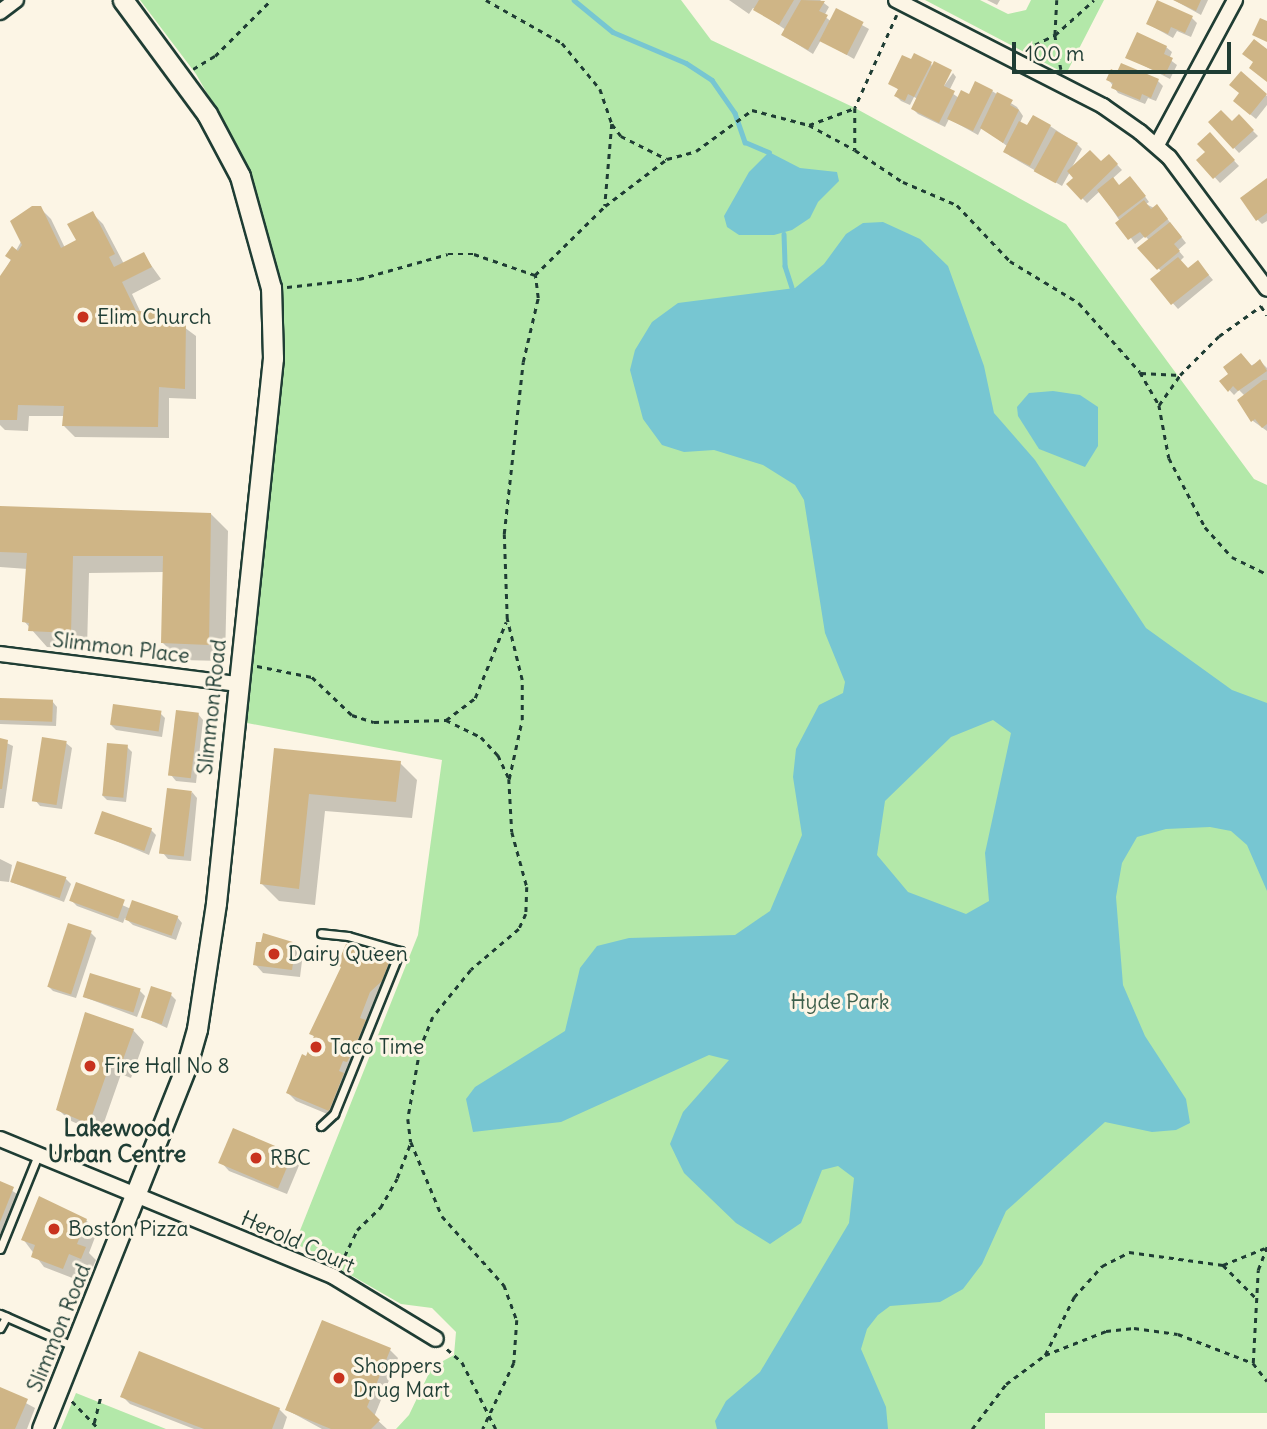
<!DOCTYPE html>
<style>
body{margin:0}
#map{position:relative;width:1267px;height:1429px;overflow:hidden;background:#fcf5e5;font-family:Delius,sans-serif}
div>[style]{position:absolute}
[style*='--x']{left:calc(var(--x)*1px);top:calc(var(--y)*1px);width:calc(var(--w)*1px);rotate:calc(var(--a)*1deg)}
.green>*{inset:0;background:#b3e8a9}
.water>*{inset:0;background:#77c6d2}
.shadow>*{inset:0;background:#0003}
.stream>*{height:4.5px;margin:-2.25px;padding:0 2.25px;transform-origin:2.25px;border-radius:2.25px;background:#77c6d2}
.building>*{inset:0;background:#cfb586;transform-origin:0 0}
.path>*{height:2.5px;margin-top:-1.25px;transform-origin:0;background:repeating-linear-gradient(90deg,#1f3d34 0 5px,transparent 0 10px)}
.roads{filter:drop-shadow(2px 0 #1f3d34) drop-shadow(-2px 0 #1f3d34) drop-shadow(0 2px #1f3d34) drop-shadow(0 -2px #1f3d34)}
.lane>*{height:7px;margin:-3.5px;padding:0 3.5px;transform-origin:3.5px;border-radius:3.5px;background:#fcf5e5}
.street>*{height:14px;margin:-7px;padding:0 7px;transform-origin:7px;border-radius:7px;background:#fcf5e5}
.secondary>*{height:19px;margin:-9.5px;padding:0 9.5px;transform-origin:9.5px;border-radius:9.5px;background:#fcf5e5}
.dots>*{width:19px;height:19px;translate:-50% -50%;box-sizing:border-box;border:4px solid #fcf5e5;border-radius:50%}
span{translate:-50% -50%;white-space:nowrap;text-align:center;line-height:1.15;-webkit-text-stroke:6px #fcf5e5;paint-order:stroke}
.poi-label{font-size:21px;color:#1f3d34}
.left{translate:0 -50%;text-align:left}
.street-label{font-size:21px;color:#1f3d34}
.park-label{font-size:21px;color:#3d5f4b}
.neighbourhood-label{font-size:23px;color:#1f3d34;font-weight:700}
.scale{position:absolute;left:1012px;top:42px;width:219px;height:32px;box-sizing:border-box;border:4px solid #1f3d34;border-top:0;padding-left:9px;font-size:21px;line-height:24px;white-space:nowrap;color:#1f3d34;-webkit-text-stroke:5px #fcf5e5;paint-order:stroke}
</style>
<div id="map">
<div class="green">
<div style="clip-path:polygon(140px 0,681px 0,711px 40px,855px 108px,1066px 224px,1254px 479px,1267px 485px,1267px 1413px,1045px 1413px,1045px 1429px,396px 1429px,409px 1415px,432px 1367px,454px 1355px,456px 1332px,432px 1308px,401px 1304px,295px 1243px,418px 935px,442px 760px,247px 723px,284px 364px,277px 268px,253px 180px,231px 135px,196px 74px)"></div>
<div style="clip-path:polygon(925px 0,980px 0,1008px 14px,1026px 10px,1031px 0,1104px 0,1066px 74px)"></div>
<div style="clip-path:polygon(76px 1393px,166px 1429px,61px 1429px)"></div>
</div>
<div class="water">
<div style="clip-path:polygon(769px 152px,800px 168px,837px 172px,839px 181px,818px 202px,810px 218px,792px 230px,774px 235px,739px 235px,727px 227px,724px 216px,749px 172px)"></div>
<div style="clip-path:polygon(evenodd,883px 222px,920px 239px,948px 266px,984px 366px,994px 413px,1035px 460px,1146px 628px,1232px 690px,1267px 703px,1267px 891px,1247px 845px,1231px 831px,1210px 827px,1166px 829px,1137px 837px,1122px 863px,1116px 897px,1123px 985px,1145px 1036px,1186px 1099px,1190px 1123px,1176px 1130px,1152px 1132px,1105px 1122px,1006px 1211px,982px 1264px,963px 1289px,940px 1302px,890px 1306px,878px 1315px,867px 1329px,861px 1349px,886px 1407px,888px 1429px,717px 1429px,715px 1421px,726px 1401px,760px 1372px,849px 1223px,854px 1178px,838px 1166px,822px 1170px,801px 1223px,770px 1244px,736px 1223px,684px 1173px,670px 1144px,683px 1112px,729px 1060px,709px 1055px,561px 1122px,473px 1132px,466px 1099px,475px 1087px,565px 1031px,580px 968px,597px 946px,629px 938px,735px 935px,770px 911px,802px 835px,793px 777px,796px 749px,819px 705px,843px 693px,845px 682px,825px 633px,804px 500px,795px 485px,763px 465px,714px 450px,684px 452px,662px 445px,643px 419px,630px 370px,635px 350px,652px 322px,678px 303px,795px 288px,824px 264px,846px 234px,863px 223px,883px 222px,993px 720px,1011px 733px,985px 853px,989px 901px,966px 914px,908px 892px,877px 855px,885px 801px,951px 737px,993px 720px)"></div>
<div style="clip-path:polygon(1053px 391px,1080px 395px,1098px 407px,1098px 446px,1085px 467px,1039px 449px,1018px 416px,1017px 407px,1029px 393px)"></div>
</div>
<div class="shadow">
<div style="clip-path:polygon(729px 0,820px 0,829px 7px,824px 16px,832px 22px,837px 11px,869px 29px,854px 59px,821px 40px,813px 54px,789px 39px,784px 34px,786px 30px,753px 8px,749px 14px)"></div>
<div style="clip-path:polygon(987px 0,1000px 0,997px 5px)"></div>
<div style="clip-path:polygon(1174px 0,1208px 0,1201px 15px)"></div>
<div style="clip-path:polygon(1192px 18px,1197px 23px,1191px 37px,1177px 31px,1173px 38px,1148px 24px)"></div>
<div style="clip-path:polygon(1166px 47px,1172px 52px,1169px 59px,1177px 65px,1170px 79px,1127px 57px)"></div>
<div style="clip-path:polygon(931px 63px,939px 93px,953px 73px,956px 77px,949px 91px,959px 98px,992px 91px,1017px 107px,1023px 116px,1020px 123px,1028px 127px,1050px 126px,1077px 144px,1082px 149px,1071px 169px,1101px 163px,1109px 156px,1122px 170px,1112px 179px,1119px 187px,1135px 183px,1149px 202px,1146px 204px,1162px 212px,1186px 243px,1178px 250px,1184px 257px,1180px 261px,1188px 270px,1202px 267px,1213px 280px,1178px 309px,1152px 280px,1162px 272px,1139px 248px,1149px 240px,1145px 236px,1135px 244px,1100px 191px,1087px 203px,1069px 185px,1076px 178px,1070px 172px,1062px 186px,1010px 156px,1005px 151px,1007px 146px,982px 127px,978px 135px,949px 119px,945px 127px,918px 114px,913px 109px,918px 99px,914px 97px,910px 105px,901px 101px,896px 96px,899px 90px,890px 83px)"></div>
<div style="clip-path:polygon(1241px 74px,1267px 96px,1267px 105px,1256px 119px,1240px 106px)"></div>
<div style="clip-path:polygon(1108px 79px,1158px 81px,1163px 86px,1156px 101px,1148px 98px,1145px 104px,1118px 93px)"></div>
<div style="clip-path:polygon(1239px 117px,1258px 136px,1239px 153px,1210px 122px,1232px 124px)"></div>
<div style="clip-path:polygon(1210px 135px,1239px 166px,1220px 183px,1199px 160px,1207px 153px)"></div>
<div style="clip-path:polygon(1267px 180px,1267px 221px,1262px 224px,1257px 219px)"></div>
<div style="clip-path:polygon(40px 208px,51px 219px,65px 248px,78px 241px,92px 213px,103px 224px,124px 264px,143px 254px,161px 279px,132px 294px,141px 313px,165px 313px,196px 336px,196px 399px,169px 398px,169px 438px,75px 437px,64px 426px,65px 416px,29px 416px,28px 431px,5px 430px,0 425px,0 279px)"></div>
<div style="clip-path:polygon(1260px 361px,1267px 368px,1267px 431px,1253px 421px,1245px 396px,1239px 390px,1234px 395px,1221px 381px)"></div>
<div style="clip-path:polygon(0 508px,211px 514px,228px 531px,225px 661px,180px 660px,163px 643px,164px 572px,89px 573px,87px 649px,47px 647px,24px 621px,28px 569px,0 567px)"></div>
<div style="clip-path:polygon(0 700px,52px 701px,57px 707px,56px 726px,0 724px)"></div>
<div style="clip-path:polygon(160px 713px,165px 718px,162px 737px,116px 730px,111px 725px)"></div>
<div style="clip-path:polygon(198px 714px,203px 720px,196px 783px,176px 781px,171px 775px)"></div>
<div style="clip-path:polygon(0 740px,13px 746px,4px 808px,0 808px)"></div>
<div style="clip-path:polygon(66px 743px,72px 748px,62px 809px,40px 806px,35px 800px)"></div>
<div style="clip-path:polygon(127px 747px,132px 752px,126px 802px,107px 800px,102px 795px)"></div>
<div style="clip-path:polygon(275px 750px,400px 763px,417px 780px,412px 818px,325px 811px,315px 905px,279px 901px,262px 884px)"></div>
<div style="clip-path:polygon(192px 792px,197px 798px,191px 861px,168px 859px,163px 853px)"></div>
<div style="clip-path:polygon(151px 830px,156px 835px,149px 855px,97px 833px)"></div>
<div style="clip-path:polygon(0 859px,12px 865px,9px 882px,0 881px)"></div>
<div style="clip-path:polygon(66px 879px,71px 884px,64px 902px,11px 882px)"></div>
<div style="clip-path:polygon(78px 885px,131px 909px,177px 917px,182px 923px,176px 940px,133px 925px,125px 918px,123px 923px,77px 906px,72px 901px)"></div>
<div style="clip-path:polygon(91px 933px,96px 938px,76px 998px,53px 991px,48px 986px)"></div>
<div style="clip-path:polygon(295px 945px,303px 953px,300px 977px,263px 973px,255px 964px)"></div>
<div style="clip-path:polygon(388px 963px,397px 971px,368px 1025px,373px 1030px,347px 1079px,351px 1083px,337px 1118px,296px 1101px,288px 1093px,307px 1058px,315px 1038px,312px 1034px)"></div>
<div style="clip-path:polygon(140px 991px,145px 996px,137px 1017px,84px 997px)"></div>
<div style="clip-path:polygon(171px 995px,176px 1000px,167px 1028px,143px 1017px)"></div>
<div style="clip-path:polygon(133px 1030px,144px 1042px,131px 1078px,121px 1074px,100px 1134px,69px 1120px,58px 1109px)"></div>
<div style="clip-path:polygon(292px 1154px,300px 1163px,287px 1194px,229px 1171px,221px 1162px)"></div>
<div style="clip-path:polygon(0 1183px,25px 1199px,10px 1236px,0 1233px)"></div>
<div style="clip-path:polygon(86px 1220px,97px 1232px,89px 1253px,96px 1260px,92px 1269px,80px 1264px,75px 1279px,44px 1267px,23px 1239px)"></div>
<div style="clip-path:polygon(390px 1350px,398px 1358px,374px 1417px,387px 1429px,322px 1429px,287px 1410px)"></div>
<div style="clip-path:polygon(0 1389px,35px 1408px,27px 1429px,0 1429px)"></div>
<div style="clip-path:polygon(122px 1396px,279px 1409px,287px 1417px,283px 1429px,194px 1429px,130px 1404px)"></div>
</div>
<div class="stream">
<div style="--x:574;--y:0;--w:50;--a:39.4"></div>
<div style="--x:613;--y:32;--w:79;--a:23"></div>
<div style="--x:686;--y:63;--w:31;--a:33"></div>
<div style="--x:712;--y:80;--w:40;--a:55.1"></div>
<div style="--x:735;--y:113;--w:31;--a:71"></div>
<div style="--x:745;--y:142;--w:26;--a:23"></div>
<div style="--x:784;--y:234;--w:32;--a:88"></div>
<div style="--x:785;--y:266;--w:22;--a:72"></div>
</div>
<div class="building">
<div style="clip-path:polygon(759px 0,794px 0,779px 25px,753px 10px)"></div>
<div style="clip-path:polygon(801px 0,825px 1px,819px 11px,828px 15px,808px 50px,781px 35px)"></div>
<div style="clip-path:polygon(1157px 0,1193px 16px,1185px 33px,1171px 27px,1168px 34px,1146px 24px)"></div>
<div style="clip-path:polygon(1173px 0,1201px 0,1196px 11px)"></div>
<div style="left:836px;top:8px;width:31px;height:37px;rotate:27deg"></div>
<div style="clip-path:polygon(1260px 18px,1267px 21px,1267px 42px,1252px 35px)"></div>
<div style="clip-path:polygon(1137px 32px,1167px 46px,1164px 54px,1173px 58px,1165px 75px,1125px 58px)"></div>
<div style="clip-path:polygon(1254px 39px,1267px 49px,1267px 82px,1249px 68px,1253px 62px,1242px 54px)"></div>
<div style="clip-path:polygon(914px 53px,932px 62px,914px 97px,908px 94px,905px 101px,894px 96px,898px 89px,888px 84px,902px 55px,911px 59px)"></div>
<div style="clip-path:polygon(934px 61px,952px 70px,944px 86px,955px 91px,939px 123px,911px 109px)"></div>
<div style="clip-path:polygon(1121px 63px,1159px 79px,1151px 98px,1142px 94px,1140px 100px,1111px 88px,1113px 83px,1106px 80px,1111px 69px,1117px 72px)"></div>
<div style="clip-path:polygon(1241px 71px,1267px 94px,1250px 115px,1233px 101px,1239px 93px,1229px 85px)"></div>
<div style="clip-path:polygon(975px 81px,993px 90px,973px 131px,947px 119px,961px 90px,969px 94px)"></div>
<div style="clip-path:polygon(997px 92px,1013px 100px,1010px 105px,1019px 110px,1003px 143px,980px 128px)"></div>
<div style="clip-path:polygon(1221px 110px,1232px 121px,1239px 114px,1254px 130px,1233px 149px,1208px 122px)"></div>
<div style="clip-path:polygon(1033px 115px,1051px 125px,1030px 166px,1003px 152px,1019px 121px,1027px 125px)"></div>
<div style="left:1056px;top:131px;width:25px;height:46px;rotate:29deg"></div>
<div style="clip-path:polygon(1210px 132px,1235px 160px,1213px 179px,1196px 160px,1205px 152px,1197px 144px)"></div>
<div style="clip-path:polygon(1090px 150px,1101px 161px,1109px 154px,1118px 164px,1081px 200px,1066px 184px,1073px 178px,1067px 171px)"></div>
<div style="clip-path:polygon(1130px 176px,1146px 196px,1118px 217px,1097px 190px,1113px 177px,1119px 185px)"></div>
<div style="clip-path:polygon(1267px 178px,1267px 213px,1256px 221px,1240px 198px)"></div>
<div style="clip-path:polygon(1144px 200px,1151px 209px,1157px 204px,1168px 219px,1145px 238px,1140px 232px,1128px 240px,1115px 223px)"></div>
<div style="clip-path:polygon(32px 206px,41px 206px,61px 248px,76px 240px,67px 224px,93px 211px,115px 254px,109px 257px,114px 267px,144px 252px,152px 267px,122px 282px,136px 311px,166px 312px,165px 323px,186px 323px,185px 389px,159px 387px,158px 427px,62px 426px,64px 406px,18px 405px,17px 420px,0 420px,0 276px,11px 260px,5px 256px,12px 246px,18px 251px,22px 245px,10px 221px)"></div>
<div style="clip-path:polygon(1170px 222px,1182px 237px,1174px 244px,1180px 251px,1157px 270px,1137px 248px)"></div>
<div style="clip-path:polygon(1178px 257px,1188px 268px,1198px 260px,1209px 275px,1171px 305px,1150px 279px)"></div>
<div style="clip-path:polygon(1241px 353px,1252px 366px,1260px 359px,1267px 371px,1238px 391px,1233px 386px,1228px 392px,1219px 381px,1228px 374px,1223px 367px)"></div>
<div style="clip-path:polygon(1263px 380px,1267px 380px,1267px 424px,1262px 428px,1255px 419px,1251px 422px,1237px 400px)"></div>
<div style="clip-path:polygon(0 506px,211px 513px,209px 645px,161px 643px,163px 556px,73px 556px,71px 633px,28px 631px,29px 623px,22px 622px,27px 553px,0 552px)"></div>
<div style="left:0;top:698px;width:53px;height:22px;rotate:2deg"></div>
<div style="left:113px;top:704px;width:49px;height:21px;rotate:8deg"></div>
<div style="left:176px;top:710px;width:23px;height:66px;rotate:7deg"></div>
<div style="left:42px;top:737px;width:25px;height:65px;rotate:9deg"></div>
<div style="clip-path:polygon(0 738px,8px 740px,2px 789px,0 789px)"></div>
<div style="left:107px;top:743px;width:21px;height:53px;rotate:5deg"></div>
<div style="clip-path:polygon(274px 748px,401px 761px,396px 802px,309px 794px,299px 889px,260px 884px)"></div>
<div style="left:167px;top:788px;width:25px;height:66px;rotate:7deg"></div>
<div style="left:102px;top:811px;width:53px;height:24px;rotate:19deg"></div>
<div style="left:17px;top:861px;width:52px;height:22px;rotate:18deg"></div>
<div style="left:76px;top:882px;width:52px;height:20px;rotate:20deg"></div>
<div style="left:132px;top:900px;width:49px;height:21px;rotate:19deg"></div>
<div style="left:68px;top:923px;width:25px;height:67px;rotate:18deg"></div>
<div style="clip-path:polygon(263px 933px,296px 943px,292px 970px,253px 965px,256px 942px,261px 942px)"></div>
<div style="clip-path:polygon(346px 944px,389px 962px,382px 981px,370px 992px,360px 1018px,366px 1020px,353px 1051px,347px 1062px,343px 1061px,339px 1071px,344px 1073px,329px 1111px,286px 1093px,302px 1054px,306px 1056px,314px 1036px,309px 1034px,341px 967px,337px 965px)"></div>
<div style="left:90px;top:973px;width:53px;height:25px;rotate:17deg"></div>
<div style="left:151px;top:986px;width:22px;height:33px;rotate:18deg"></div>
<div style="clip-path:polygon(85px 1012px,134px 1029px,120px 1068px,110px 1064px,89px 1124px,56px 1110px)"></div>
<div style="left:233px;top:1128px;width:65px;height:38px;rotate:23deg"></div>
<div style="clip-path:polygon(0 1181px,14px 1187px,0 1222px)"></div>
<div style="clip-path:polygon(39px 1196px,87px 1219px,77px 1244px,86px 1247px,81px 1259px,69px 1254px,63px 1269px,31px 1257px,35px 1245px,21px 1240px)"></div>
<div style="clip-path:polygon(322px 1320px,391px 1348px,367px 1407px,380px 1420px,371px 1429px,331px 1429px,285px 1410px)"></div>
<div style="clip-path:polygon(139px 1351px,280px 1408px,272px 1429px,204px 1429px,120px 1397px)"></div>
<div style="clip-path:polygon(0 1387px,28px 1399px,15px 1429px,0 1429px)"></div>
</div>
<div class="path">
<div style="--x:486;--y:0;--w:87;--a:29.5"></div>
<div style="--x:562;--y:43;--w:60;--a:50.4"></div>
<div style="--x:600;--y:89;--w:37;--a:71"></div>
<div style="--x:612;--y:124;--w:82;--a:94.9"></div>
<div style="--x:605;--y:206;--w:78;--a:-37.2"></div>
<div style="--x:667;--y:159;--w:30;--a:-15"></div>
<div style="--x:696;--y:151;--w:69;--a:-36.2"></div>
<div style="--x:752;--y:110;--w:59;--a:14.7"></div>
<div style="--x:809;--y:125;--w:49;--a:-20.3"></div>
<div style="--x:1057;--y:0;--w:35;--a:93"></div>
<div style="--x:1055;--y:35;--w:35;--a:80"></div>
<div style="--x:897;--y:15;--w:102;--a:114.3"></div>
<div style="--x:855;--y:108;--w:42;--a:90"></div>
<div style="--x:855;--y:150;--w:58;--a:33.7"></div>
<div style="--x:903;--y:182;--w:59;--a:23.1"></div>
<div style="--x:957;--y:205;--w:77;--a:46.6"></div>
<div style="--x:1010;--y:261;--w:81;--a:31.3"></div>
<div style="--x:1079;--y:303;--w:92;--a:48.5"></div>
<div style="--x:1140;--y:372;--w:38;--a:60"></div>
<div style="--x:1159;--y:405;--w:37;--a:-55"></div>
<div style="--x:1180;--y:375;--w:55;--a:-45"></div>
<div style="--x:1219;--y:336;--w:52;--a:-35.5"></div>
<div style="--x:1261;--y:306;--w:11;--a:56"></div>
<div style="--x:1026;--y:49;--w:32;--a:-26"></div>
<div style="--x:1055;--y:35;--w:52;--a:-41.9"></div>
<div style="--x:193;--y:69;--w:26;--a:-31"></div>
<div style="--x:215;--y:56;--w:79;--a:-45"></div>
<div style="--x:612;--y:124;--w:15;--a:53"></div>
<div style="--x:621;--y:136;--w:51;--a:26.6"></div>
<div style="--x:809;--y:125;--w:52;--a:28.5"></div>
<div style="--x:287;--y:287;--w:72;--a:-6.3"></div>
<div style="--x:359;--y:279;--w:92;--a:-15.7"></div>
<div style="--x:448;--y:254;--w:26;--a:0"></div>
<div style="--x:474;--y:254;--w:65;--a:19"></div>
<div style="--x:1141;--y:373;--w:39;--a:3"></div>
<div style="--x:1159;--y:405;--w:54;--a:79.3"></div>
<div style="--x:1169;--y:458;--w:78;--a:62.4"></div>
<div style="--x:1205;--y:527;--w:40;--a:48"></div>
<div style="--x:1232;--y:557;--w:39;--a:26"></div>
<div style="--x:257;--y:666;--w:56;--a:11.3"></div>
<div style="--x:312;--y:677;--w:55;--a:43.5"></div>
<div style="--x:352;--y:715;--w:23;--a:18"></div>
<div style="--x:374;--y:722;--w:72;--a:-1.6"></div>
<div style="--x:446;--y:720;--w:39;--a:26"></div>
<div style="--x:481;--y:737;--w:25;--a:47"></div>
<div style="--x:498;--y:755;--w:26;--a:65"></div>
<div style="--x:509;--y:779;--w:53;--a:86.8"></div>
<div style="--x:512;--y:832;--w:57;--a:74.7"></div>
<div style="--x:527;--y:887;--w:27;--a:92"></div>
<div style="--x:526;--y:914;--w:17;--a:115"></div>
<div style="--x:519;--y:929;--w:63;--a:139.5"></div>
<div style="--x:471;--y:970;--w:60;--a:129"></div>
<div style="--x:433;--y:1017;--w:35;--a:112"></div>
<div style="--x:420;--y:1050;--w:70;--a:99.9"></div>
<div style="--x:408;--y:1119;--w:23;--a:83"></div>
<div style="--x:411;--y:1142;--w:80;--a:67.3"></div>
<div style="--x:442;--y:1216;--w:93;--a:48.1"></div>
<div style="--x:504;--y:1285;--w:37;--a:70"></div>
<div style="--x:517;--y:1320;--w:43;--a:94"></div>
<div style="--x:514;--y:1363;--w:73;--a:115.2"></div>
<div style="--x:446;--y:720;--w:36;--a:-37"></div>
<div style="--x:475;--y:698;--w:82;--a:-67.8"></div>
<div style="--x:509;--y:779;--w:60;--a:-77.6"></div>
<div style="--x:522;--y:720;--w:40;--a:-90"></div>
<div style="--x:522;--y:680;--w:63;--a:-103.8"></div>
<div style="--x:507;--y:619;--w:85;--a:-92"></div>
<div style="--x:504;--y:534;--w:173;--a:-83.7"></div>
<div style="--x:523;--y:362;--w:66;--a:-76.8"></div>
<div style="--x:538;--y:298;--w:23;--a:-97"></div>
<div style="--x:535;--y:275;--w:98;--a:-44.6"></div>
<div style="--x:340;--y:1265;--w:39;--a:-64"></div>
<div style="--x:357;--y:1230;--w:32;--a:-44"></div>
<div style="--x:380;--y:1208;--w:34;--a:-60"></div>
<div style="--x:397;--y:1178;--w:39;--a:-69"></div>
<div style="--x:1223;--y:1265;--w:45;--a:-22"></div>
<div style="--x:447;--y:1349;--w:20;--a:41"></div>
<div style="--x:462;--y:1362;--w:75;--a:63.1"></div>
<div style="--x:1045;--y:1355;--w:65;--a:-63.4"></div>
<div style="--x:1074;--y:1297;--w:42;--a:-47.9"></div>
<div style="--x:1102;--y:1266;--w:30;--a:-27"></div>
<div style="--x:1129;--y:1252;--w:95;--a:7.9"></div>
<div style="--x:1223;--y:1265;--w:45;--a:45"></div>
<div style="--x:1253;--y:1363;--w:93;--a:-86.9"></div>
<div style="--x:1258;--y:1270;--w:25;--a:-69"></div>
<div style="--x:72;--y:1401;--w:39;--a:46"></div>
<div style="--x:94;--y:1423;--w:29;--a:-76"></div>
<div style="--x:972;--y:1429;--w:56;--a:-52.9"></div>
<div style="--x:1006;--y:1384;--w:49;--a:-36.6"></div>
<div style="--x:1045;--y:1355;--w:66;--a:-21.5"></div>
<div style="--x:1106;--y:1331;--w:28;--a:-6"></div>
<div style="--x:1134;--y:1328;--w:44;--a:7.8"></div>
<div style="--x:1178;--y:1334;--w:80;--a:21.1"></div>
<div style="--x:1253;--y:1363;--w:23;--a:52"></div>
</div>
<div class="roads">
<div class="lane">
<div style="--x:321;--y:1126;--w:18;--a:-43"></div>
<div style="--x:334;--y:1114;--w:176;--a:-68"></div>
<div style="--x:400;--y:951;--w:54;--a:-163.9"></div>
<div style="--x:348;--y:936;--w:27;--a:-174"></div>
<div style="--x:0;--y:1249;--w:101;--a:-68"></div>
<div style="--x:0;--y:1314;--w:80;--a:23.7"></div>
<div style="--x:0;--y:1328;--w:13;--a:-61"></div>
</div>
<div class="street">
<div style="--x:896;--y:0;--w:233;--a:27.1"></div>
<div style="--x:1103;--y:106;--w:45;--a:35.1"></div>
<div style="--x:1140;--y:132;--w:38;--a:41"></div>
<div style="--x:1169;--y:157;--w:164;--a:53.4"></div>
<div style="--x:0;--y:12;--w:20;--a:-37"></div>
<div style="--x:1157;--y:145;--w:165;--a:-61.7"></div>
<div style="--x:0;--y:654;--w:239;--a:7.2"></div>
<div style="--x:0;--y:1139;--w:361;--a:22.4"></div>
<div style="--x:334;--y:1277;--w:119;--a:31.3"></div>
</div>
<div class="secondary">
<div style="--x:42;--y:1429;--w:389;--a:-68.3"></div>
<div style="--x:186;--y:1068;--w:41;--a:-74.2"></div>
<div style="--x:197;--y:1029;--w:127;--a:-81.4"></div>
<div style="--x:216;--y:903;--w:548;--a:-84.03"></div>
<div style="--x:273;--y:358;--w:70;--a:-91.6"></div>
<div style="--x:271;--y:288;--w:116;--a:-105.5"></div>
<div style="--x:240;--y:176;--w:70;--a:-118"></div>
<div style="--x:207;--y:114;--w:142;--a:-126.4"></div>
</div>
</div>
<div class="dots">
<div style="left:83px;top:317px;background:#c8321e"></div>
<div style="left:274px;top:954px;background:#c8321e"></div>
<div style="left:316px;top:1047px;background:#c8321e"></div>
<div style="left:90px;top:1066px;background:#c8321e"></div>
<div style="left:256px;top:1158px;background:#c8321e"></div>
<div style="left:54px;top:1229px;background:#c8321e"></div>
<div style="left:339px;top:1378px;background:#c8321e"></div>
</div>
<div class="poi-label">
<span class="left" style="left:97px;top:317px">Elim Church</span>
<span class="left" style="left:288px;top:954px">Dairy Queen</span>
<span class="left" style="left:330px;top:1047px">Taco Time</span>
<span class="left" style="left:104px;top:1066px">Fire Hall No 8</span>
<span class="left" style="left:270px;top:1158px">RBC</span>
<span class="left" style="left:68px;top:1229px">Boston Pizza</span>
<span class="left" style="left:353px;top:1378px">Shoppers<br>Drug Mart</span>
</div>
<div class="street-label">
<span style="left:121px;top:648px;rotate:7deg">Slimmon Place</span>
<span style="left:212px;top:707px;rotate:-84deg">Slimmon Road</span>
<span style="left:298px;top:1242px;rotate:24deg">Herold Court</span>
<span style="left:59px;top:1328px;rotate:-68deg">Slimmon Road</span>
</div>
<div class="park-label">
<span style="left:840px;top:1002px">Hyde Park</span>
</div>
<div class="neighbourhood-label">
<span style="left:117px;top:1141px">Lakewood<br>Urban Centre</span>
</div>
<div class="scale">100 m</div>
</div>
